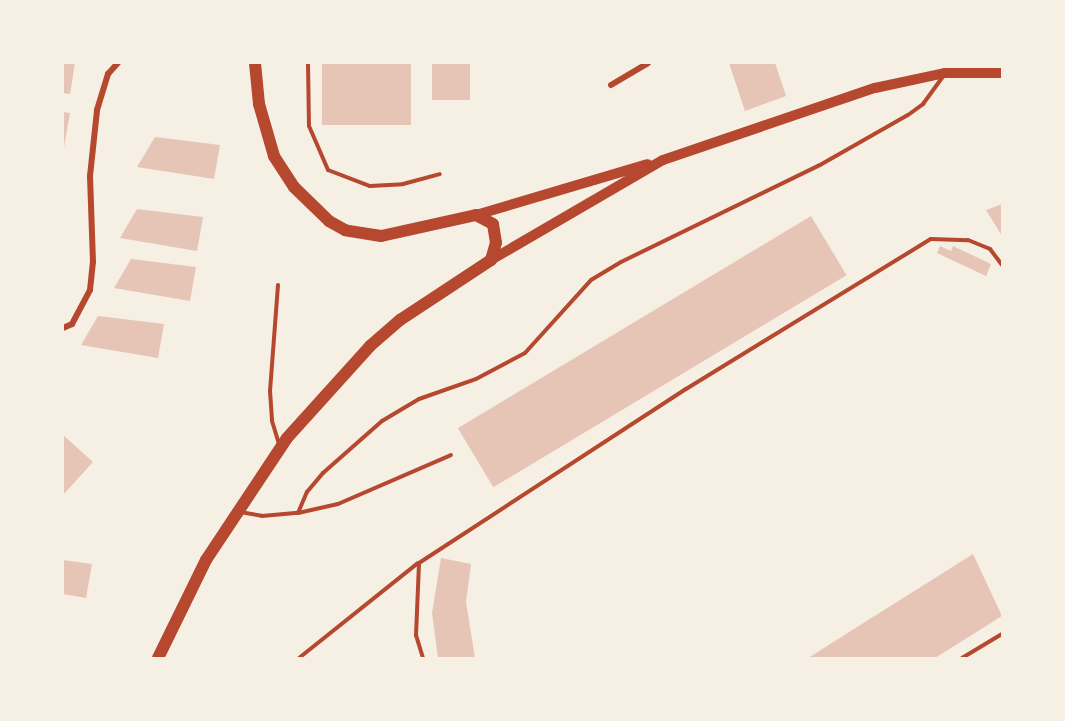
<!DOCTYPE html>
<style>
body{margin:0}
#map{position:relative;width:1065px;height:721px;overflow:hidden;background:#f6efe4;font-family:"Alegreya Sans",sans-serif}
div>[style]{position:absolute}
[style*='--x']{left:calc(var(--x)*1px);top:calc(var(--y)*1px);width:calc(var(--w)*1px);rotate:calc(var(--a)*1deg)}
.building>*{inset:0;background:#e6c5b7;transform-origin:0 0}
.service>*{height:4px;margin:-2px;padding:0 2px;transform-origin:2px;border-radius:2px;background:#b5482f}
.minor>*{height:6px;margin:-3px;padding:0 3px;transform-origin:3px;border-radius:3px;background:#b5482f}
.tertiary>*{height:10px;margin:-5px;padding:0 5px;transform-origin:5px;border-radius:5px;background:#b5482f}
.secondary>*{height:12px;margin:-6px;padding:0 6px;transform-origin:6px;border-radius:6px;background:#b5482f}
span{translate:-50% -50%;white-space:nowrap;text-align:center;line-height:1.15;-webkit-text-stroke:6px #f6efe4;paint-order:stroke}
.frame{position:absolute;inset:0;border:64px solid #f6efe4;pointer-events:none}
</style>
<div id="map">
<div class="building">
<div style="clip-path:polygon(63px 63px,75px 63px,70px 94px,63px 93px)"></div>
<div style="left:322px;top:63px;width:89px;height:62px"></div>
<div style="left:432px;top:63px;width:38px;height:37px"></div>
<div style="clip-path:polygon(729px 63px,775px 63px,786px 96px,745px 111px)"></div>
<div style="clip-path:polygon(63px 112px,70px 113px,64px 147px,63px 147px)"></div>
<div style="clip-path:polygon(155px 137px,220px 145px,214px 179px,137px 167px)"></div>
<div style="clip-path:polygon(1002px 204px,1002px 236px,986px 210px)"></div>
<div style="clip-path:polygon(137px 209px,203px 217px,197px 251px,120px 238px)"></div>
<div style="left:811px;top:216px;width:69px;height:412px;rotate:59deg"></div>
<div style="clip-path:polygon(940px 246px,951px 251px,953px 246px,991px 264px,986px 276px,937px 253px)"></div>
<div style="clip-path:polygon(131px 259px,196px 267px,190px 301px,114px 288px)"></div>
<div style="clip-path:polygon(98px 316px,164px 324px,158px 358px,81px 345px)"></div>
<div style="clip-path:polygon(63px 435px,93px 462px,63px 495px)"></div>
<div style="clip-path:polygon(973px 554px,1002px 616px,935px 658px,808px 658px)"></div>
<div style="clip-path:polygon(441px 558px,471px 564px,466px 602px,475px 658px,438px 658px,432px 613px)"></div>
<div style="clip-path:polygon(63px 560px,92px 564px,86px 598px,63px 594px)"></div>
</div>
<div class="service">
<div style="--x:308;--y:63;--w:63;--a:89.1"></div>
<div style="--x:309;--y:126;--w:48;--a:66.6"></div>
<div style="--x:328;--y:170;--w:45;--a:20.9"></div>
<div style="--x:370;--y:186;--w:33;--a:-3"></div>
<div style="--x:403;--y:184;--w:38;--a:-15"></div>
<div style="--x:278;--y:285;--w:106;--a:94.3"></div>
<div style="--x:270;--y:391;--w:30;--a:86"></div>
<div style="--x:272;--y:421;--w:24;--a:73"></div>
<div style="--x:240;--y:512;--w:22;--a:10"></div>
<div style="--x:262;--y:516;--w:36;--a:-5"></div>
<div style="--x:298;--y:513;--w:41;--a:-12.7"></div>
<div style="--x:338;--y:504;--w:123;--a:-23.4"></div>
<div style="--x:298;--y:513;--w:23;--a:-67"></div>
<div style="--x:307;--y:492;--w:25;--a:-50"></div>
<div style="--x:323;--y:473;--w:79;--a:-41.4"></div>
<div style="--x:382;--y:421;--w:43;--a:-30.7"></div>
<div style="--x:419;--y:399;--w:60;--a:-19.3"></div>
<div style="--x:476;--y:379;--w:55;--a:-28"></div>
<div style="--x:525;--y:353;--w:98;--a:-47.9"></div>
<div style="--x:591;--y:280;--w:35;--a:-31"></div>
<div style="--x:621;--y:262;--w:221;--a:-26"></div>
<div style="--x:820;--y:165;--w:101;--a:-29.6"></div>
<div style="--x:908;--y:115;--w:19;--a:-36"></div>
<div style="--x:923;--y:104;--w:34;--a:-54"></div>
<div style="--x:299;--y:658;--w:152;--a:-38.6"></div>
<div style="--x:423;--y:658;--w:24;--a:-107"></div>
<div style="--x:416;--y:635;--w:72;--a:-87.6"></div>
<div style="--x:419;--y:563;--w:319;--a:-33.1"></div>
<div style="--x:686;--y:389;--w:287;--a:-31.5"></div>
<div style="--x:931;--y:239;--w:37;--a:2"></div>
<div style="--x:968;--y:240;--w:24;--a:22"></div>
<div style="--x:990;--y:249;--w:20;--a:53"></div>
<div style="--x:962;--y:658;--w:47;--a:-31"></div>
</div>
<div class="minor">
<div style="--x:611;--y:85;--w:43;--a:-30.7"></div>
<div style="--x:63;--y:328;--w:10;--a:-24"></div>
<div style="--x:72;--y:324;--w:38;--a:-62"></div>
<div style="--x:90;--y:290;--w:28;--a:-84"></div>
<div style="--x:93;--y:262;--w:86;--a:-92"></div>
<div style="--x:90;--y:176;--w:66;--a:-83.9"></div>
<div style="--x:97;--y:110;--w:38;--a:-73"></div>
<div style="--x:108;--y:74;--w:15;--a:-48"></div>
</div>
<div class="tertiary">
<div style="--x:476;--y:215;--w:179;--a:-16.5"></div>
<div style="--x:491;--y:260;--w:199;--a:-30.2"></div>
<div style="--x:663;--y:160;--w:224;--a:-18.8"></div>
<div style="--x:875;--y:88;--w:72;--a:-12.1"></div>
<div style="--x:945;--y:73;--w:57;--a:0"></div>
</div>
<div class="secondary">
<div style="--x:158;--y:658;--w:109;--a:-63.9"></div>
<div style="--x:206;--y:560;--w:146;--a:-56.4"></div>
<div style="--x:287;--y:438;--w:124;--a:-47.9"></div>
<div style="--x:370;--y:346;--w:40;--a:-41"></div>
<div style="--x:400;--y:320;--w:109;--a:-33.4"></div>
<div style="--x:491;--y:260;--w:18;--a:-74"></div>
<div style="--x:496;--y:243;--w:19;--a:-99"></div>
<div style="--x:493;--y:224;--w:19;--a:-152"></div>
<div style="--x:476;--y:215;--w:97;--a:167.5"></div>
<div style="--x:381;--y:236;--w:36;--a:-171"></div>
<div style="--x:345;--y:230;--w:18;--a:-151"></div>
<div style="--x:329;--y:221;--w:49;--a:-135.8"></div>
<div style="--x:294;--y:187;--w:37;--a:-123"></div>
<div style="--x:274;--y:156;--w:54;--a:-106.1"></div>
<div style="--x:259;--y:104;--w:41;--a:-95.6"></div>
</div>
<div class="frame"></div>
</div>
